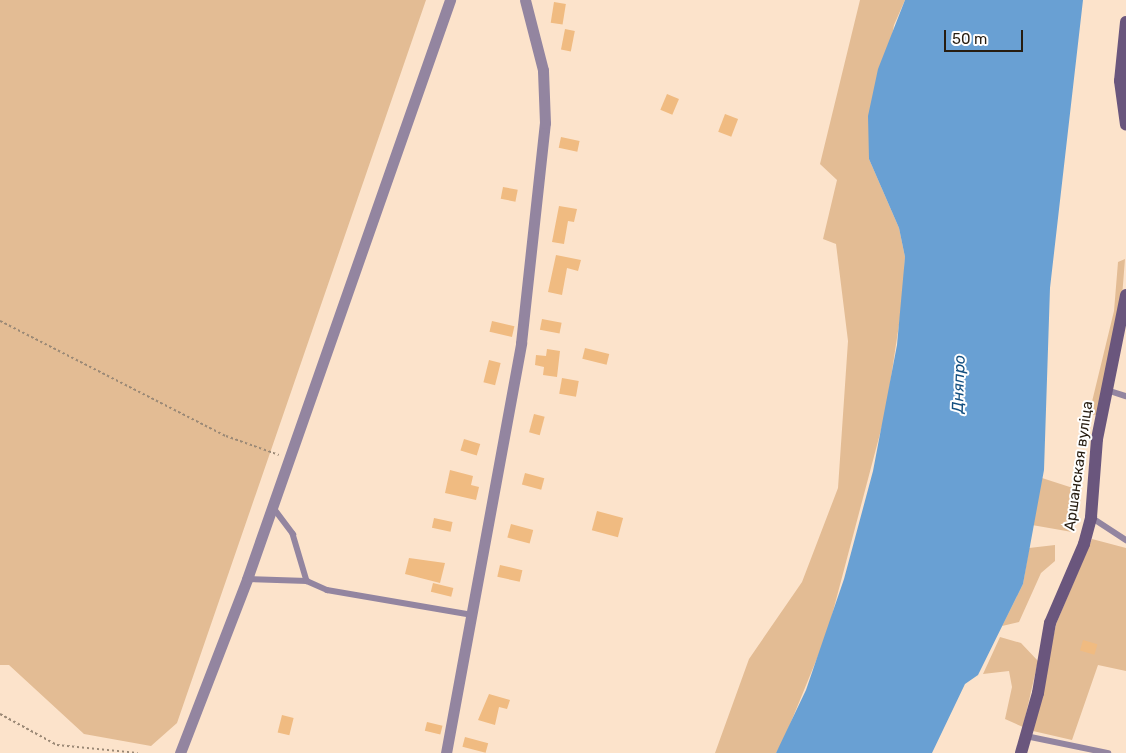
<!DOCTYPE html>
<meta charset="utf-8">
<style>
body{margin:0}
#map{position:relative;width:1126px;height:753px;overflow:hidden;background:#fce3cb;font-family:Rubik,sans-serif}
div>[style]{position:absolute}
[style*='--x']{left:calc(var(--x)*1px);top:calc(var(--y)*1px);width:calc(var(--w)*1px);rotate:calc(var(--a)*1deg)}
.green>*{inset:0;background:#e3bc94}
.water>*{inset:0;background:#69a0d3}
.building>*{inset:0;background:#f0bb81;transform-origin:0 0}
.path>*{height:2px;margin-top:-1px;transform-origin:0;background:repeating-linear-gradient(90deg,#9b8976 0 2.5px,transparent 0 5px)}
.lane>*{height:5.5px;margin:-2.75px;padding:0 2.75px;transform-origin:2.75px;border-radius:2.75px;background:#9385a0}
.street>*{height:11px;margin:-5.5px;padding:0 5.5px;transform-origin:5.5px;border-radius:5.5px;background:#9385a0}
.secondary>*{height:12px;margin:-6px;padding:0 6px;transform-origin:6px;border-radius:6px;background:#6a567d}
span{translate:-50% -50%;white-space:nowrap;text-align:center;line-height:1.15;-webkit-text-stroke:4px #fff;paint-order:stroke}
.street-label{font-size:15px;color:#271d11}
.water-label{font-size:16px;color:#134f80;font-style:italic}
.scale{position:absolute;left:944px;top:30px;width:79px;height:22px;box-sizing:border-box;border:2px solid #271d11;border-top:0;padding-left:6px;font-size:15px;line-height:18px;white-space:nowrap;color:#271d11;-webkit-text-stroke:4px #fff;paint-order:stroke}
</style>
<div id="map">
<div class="green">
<div style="clip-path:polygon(0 0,426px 0,177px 723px,151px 746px,84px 734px,9px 665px,0 665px)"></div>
<div style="clip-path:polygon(860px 0,905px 0,894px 25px,869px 159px,899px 228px,905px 257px,903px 298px,886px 411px,827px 634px,784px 739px,776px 753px,715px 753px,749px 659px,802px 582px,838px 488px,848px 341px,836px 244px,823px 239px,837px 180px,820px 164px)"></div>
<div style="clip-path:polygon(1125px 259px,1121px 310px,1097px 415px,1089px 414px,1114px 311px,1118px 262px)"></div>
<div style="clip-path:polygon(1042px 478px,1076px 489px,1072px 532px,1032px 525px)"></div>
<div style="clip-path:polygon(1092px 539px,1126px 548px,1126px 671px,1098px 665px,1072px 740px,1033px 731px,1056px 624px)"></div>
<div style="clip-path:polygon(1055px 545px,1055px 561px,1041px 573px,1019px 622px,1002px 626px,1023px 584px,1029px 548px)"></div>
<div style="clip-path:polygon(1000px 637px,1021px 643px,1038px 661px,1023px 727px,1005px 719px,1012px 687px,1009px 671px,983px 674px)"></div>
</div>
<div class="water">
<div style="clip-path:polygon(905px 0,1083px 0,1050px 288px,1044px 470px,1023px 584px,978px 675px,965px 684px,932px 753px,776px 753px,806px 690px,844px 579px,873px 471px,897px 345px,905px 257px,899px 228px,869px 159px,868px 116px,878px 69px)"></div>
</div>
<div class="building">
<div style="left:554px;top:2px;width:12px;height:21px;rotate:9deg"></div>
<div style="left:565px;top:29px;width:10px;height:21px;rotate:11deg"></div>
<div style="left:667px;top:94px;width:13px;height:17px;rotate:23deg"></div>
<div style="left:725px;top:114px;width:14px;height:19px;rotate:21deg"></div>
<div style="left:561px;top:137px;width:19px;height:11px;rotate:12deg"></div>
<div style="left:503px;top:187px;width:15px;height:12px;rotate:11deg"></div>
<div style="clip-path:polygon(559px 206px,577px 209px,574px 222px,568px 221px,564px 244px,552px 242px)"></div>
<div style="clip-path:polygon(556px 255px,581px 260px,578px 271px,567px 268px,562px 295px,548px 292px)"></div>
<div style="left:542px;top:319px;width:20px;height:11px;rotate:11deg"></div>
<div style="left:492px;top:321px;width:23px;height:11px;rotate:13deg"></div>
<div style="left:585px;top:348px;width:25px;height:11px;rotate:14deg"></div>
<div style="clip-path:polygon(547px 349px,560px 351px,557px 377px,543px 375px,544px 367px,535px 365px,536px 355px,546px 356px)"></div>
<div style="left:489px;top:360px;width:12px;height:23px;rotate:14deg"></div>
<div style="left:562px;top:378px;width:17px;height:16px;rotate:10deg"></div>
<div style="left:534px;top:414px;width:11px;height:19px;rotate:15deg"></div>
<div style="left:464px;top:439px;width:17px;height:12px;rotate:17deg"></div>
<div style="clip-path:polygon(450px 470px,473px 476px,471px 485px,479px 487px,476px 500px,445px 493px)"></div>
<div style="left:525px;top:473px;width:20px;height:12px;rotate:15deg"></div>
<div style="left:597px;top:511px;width:27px;height:20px;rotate:15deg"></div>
<div style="left:434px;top:518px;width:19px;height:10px;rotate:12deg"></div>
<div style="left:511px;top:524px;width:23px;height:14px;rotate:15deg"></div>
<div style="clip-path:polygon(409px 558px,445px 563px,440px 583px,405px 574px)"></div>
<div style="left:500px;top:565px;width:23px;height:12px;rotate:13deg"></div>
<div style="left:433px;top:583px;width:21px;height:9px;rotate:14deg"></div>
<div style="left:1083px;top:640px;width:15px;height:11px;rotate:16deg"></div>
<div style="clip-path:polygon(489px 694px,510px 700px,507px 709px,499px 707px,495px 725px,478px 720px)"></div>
<div style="left:282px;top:715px;width:12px;height:18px;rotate:14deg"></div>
<div style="left:427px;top:722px;width:16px;height:9px;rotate:14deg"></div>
<div style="left:465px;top:737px;width:24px;height:10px;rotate:15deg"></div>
</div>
<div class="path">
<div style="--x:0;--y:321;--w:254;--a:27"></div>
<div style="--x:226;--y:436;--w:56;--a:19.7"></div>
<div style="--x:0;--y:714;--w:65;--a:28.5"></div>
<div style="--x:57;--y:745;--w:81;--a:5.6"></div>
</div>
<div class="lane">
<div style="--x:1107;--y:390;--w:20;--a:18"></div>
<div style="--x:273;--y:507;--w:34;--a:53"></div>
<div style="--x:293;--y:534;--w:49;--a:73.4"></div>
<div style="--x:1091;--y:517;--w:42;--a:33.3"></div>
<div style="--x:247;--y:579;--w:60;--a:1.9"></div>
<div style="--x:307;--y:581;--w:22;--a:24"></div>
<div style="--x:327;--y:590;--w:143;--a:9.7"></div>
<div style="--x:1026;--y:736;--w:84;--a:11.7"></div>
</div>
<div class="street">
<div style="--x:180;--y:753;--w:186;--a:-68.9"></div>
<div style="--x:247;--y:579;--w:614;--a:-70.68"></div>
<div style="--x:446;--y:753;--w:417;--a:-79.6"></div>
<div style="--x:521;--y:343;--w:221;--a:-83.8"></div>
<div style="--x:545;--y:123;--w:53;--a:-92.2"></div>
<div style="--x:543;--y:70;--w:72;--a:-104.4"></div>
</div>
<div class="secondary">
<div style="--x:1126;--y:22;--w:59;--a:95.8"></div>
<div style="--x:1120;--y:81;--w:44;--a:82.2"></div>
<div style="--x:1021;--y:753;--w:62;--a:-74.2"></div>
<div style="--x:1038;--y:693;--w:71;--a:-80.3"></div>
<div style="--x:1050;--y:623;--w:86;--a:-66.7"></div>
<div style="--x:1084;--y:544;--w:28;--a:-75"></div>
<div style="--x:1091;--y:517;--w:78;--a:-85.6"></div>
<div style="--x:1097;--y:439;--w:147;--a:-78.6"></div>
</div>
<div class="street-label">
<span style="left:1079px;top:466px;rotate:-82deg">Аршанская вуліца</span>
</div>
<div class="water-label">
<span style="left:959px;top:384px;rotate:-88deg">Дняпро</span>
</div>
<div class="scale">50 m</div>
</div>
